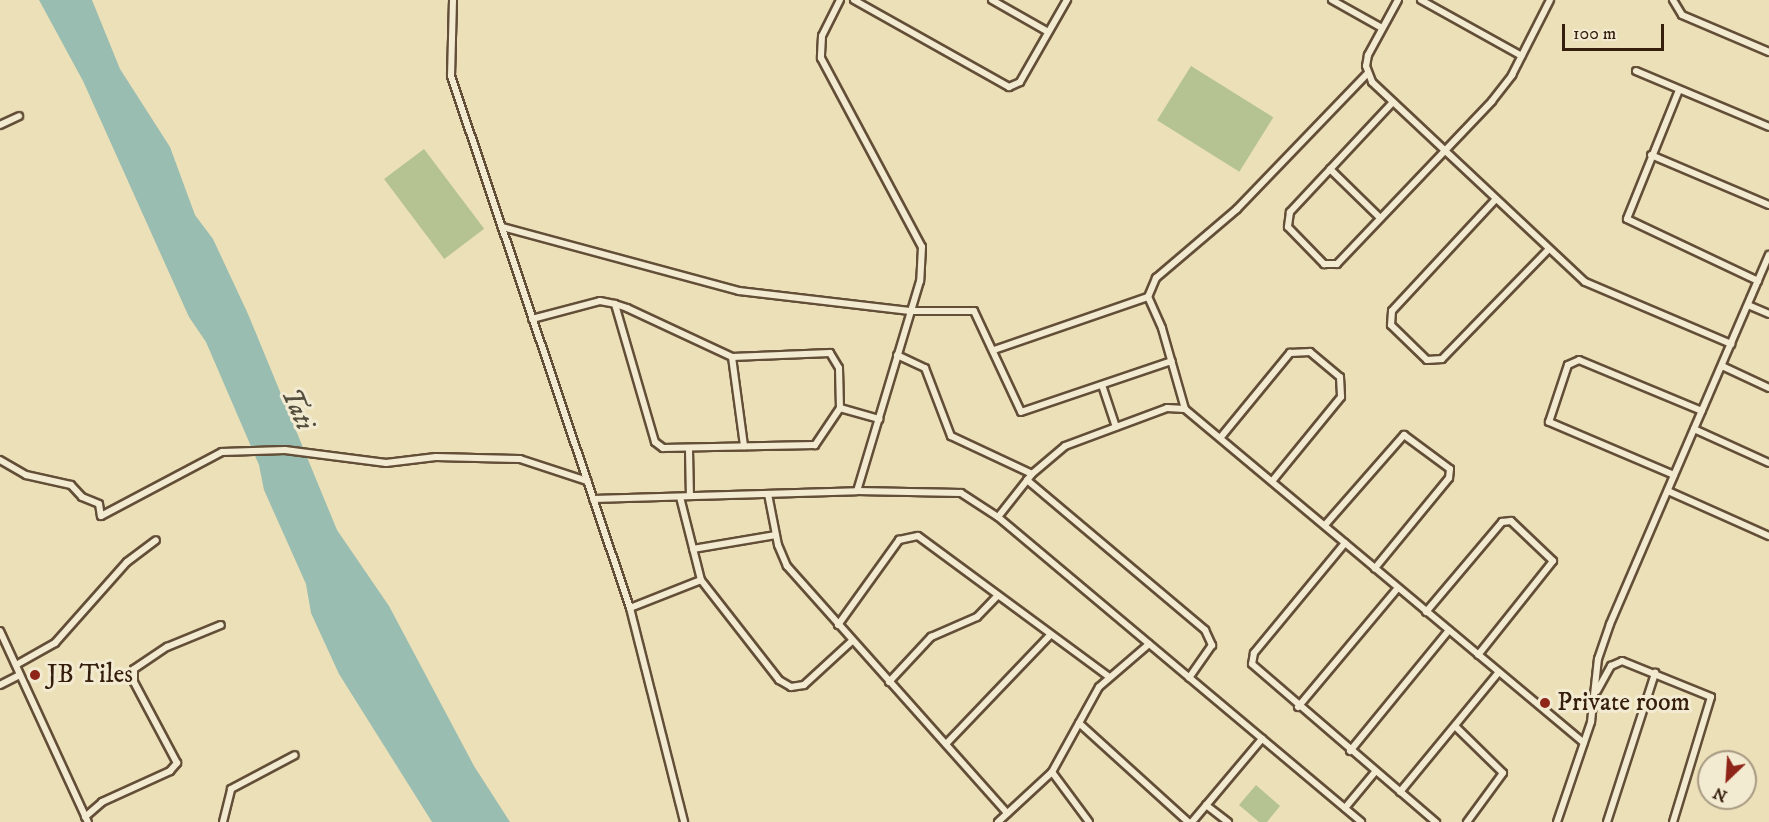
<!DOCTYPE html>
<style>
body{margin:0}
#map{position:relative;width:1769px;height:822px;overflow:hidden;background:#ece0b8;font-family:"IM FELL DW Pica",serif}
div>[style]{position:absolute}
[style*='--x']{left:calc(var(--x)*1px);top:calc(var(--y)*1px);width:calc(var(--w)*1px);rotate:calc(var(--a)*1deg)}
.green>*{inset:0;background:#b4c391;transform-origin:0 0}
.water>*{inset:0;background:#99bdb0}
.roads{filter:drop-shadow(2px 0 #634e37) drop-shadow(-2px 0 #634e37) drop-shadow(0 2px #634e37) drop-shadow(0 -2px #634e37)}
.street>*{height:6px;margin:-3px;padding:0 3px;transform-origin:3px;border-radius:3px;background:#f3ebd1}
.dots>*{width:16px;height:16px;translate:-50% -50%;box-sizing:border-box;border:3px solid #f3ebd1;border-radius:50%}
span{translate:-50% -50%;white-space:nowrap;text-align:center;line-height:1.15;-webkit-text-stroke:6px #f3ebd1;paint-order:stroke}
.poi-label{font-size:26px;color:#351e0c}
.left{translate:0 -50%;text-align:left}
.water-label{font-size:27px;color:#534e3d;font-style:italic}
.north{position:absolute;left:1697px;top:750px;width:60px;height:60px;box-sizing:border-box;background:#f3ebd1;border:2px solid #a79982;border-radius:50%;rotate:205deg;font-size:16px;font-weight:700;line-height:24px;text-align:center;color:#351e0c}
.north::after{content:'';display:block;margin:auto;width:21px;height:27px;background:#8f2418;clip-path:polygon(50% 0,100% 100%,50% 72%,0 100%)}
.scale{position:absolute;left:1562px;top:24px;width:102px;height:27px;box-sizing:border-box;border:3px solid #351e0c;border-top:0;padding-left:8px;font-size:18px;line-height:21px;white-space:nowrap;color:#351e0c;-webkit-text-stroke:4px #f3ebd1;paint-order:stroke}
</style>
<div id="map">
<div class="green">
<div style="left:1191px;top:66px;width:97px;height:64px;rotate:32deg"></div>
<div style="left:424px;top:149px;width:100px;height:50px;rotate:53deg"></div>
<div style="clip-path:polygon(1256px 785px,1280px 806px,1267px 822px,1259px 822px,1239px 805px)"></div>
</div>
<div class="water">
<div style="clip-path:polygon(39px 0,92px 0,120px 69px,170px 147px,195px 215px,213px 239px,248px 314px,337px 530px,389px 606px,474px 766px,510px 822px,432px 822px,339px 674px,311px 613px,306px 584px,264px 490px,259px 465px,206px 342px,189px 317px,83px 81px)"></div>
</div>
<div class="roads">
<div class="street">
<div style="--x:453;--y:0;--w:76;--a:91.5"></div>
<div style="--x:451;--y:76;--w:561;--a:71.4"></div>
<div style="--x:630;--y:608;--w:221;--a:75.8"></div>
<div style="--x:840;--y:0;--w:40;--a:116.6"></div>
<div style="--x:822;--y:36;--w:22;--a:93"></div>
<div style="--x:821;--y:58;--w:214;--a:61.9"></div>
<div style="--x:922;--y:247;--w:34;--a:93"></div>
<div style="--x:920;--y:281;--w:219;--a:106.7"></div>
<div style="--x:854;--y:0;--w:178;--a:29.3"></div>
<div style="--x:1009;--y:87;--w:12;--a:-24"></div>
<div style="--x:1020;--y:82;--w:95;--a:-60.2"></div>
<div style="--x:992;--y:0;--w:64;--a:29.7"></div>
<div style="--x:1332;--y:0;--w:57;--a:29.2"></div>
<div style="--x:1398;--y:0;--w:63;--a:118.6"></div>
<div style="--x:1368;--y:55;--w:11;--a:100"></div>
<div style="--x:1366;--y:66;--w:17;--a:69"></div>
<div style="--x:1372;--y:82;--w:292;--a:43.2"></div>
<div style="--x:1585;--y:282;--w:159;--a:23"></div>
<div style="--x:1421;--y:0;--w:115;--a:29"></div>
<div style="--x:1673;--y:0;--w:17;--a:59"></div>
<div style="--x:1682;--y:15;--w:95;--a:23"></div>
<div style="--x:1636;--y:71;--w:144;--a:22.8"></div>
<div style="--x:1679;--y:90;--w:139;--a:112"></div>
<div style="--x:1627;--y:219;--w:145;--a:25.3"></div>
<div style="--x:1393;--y:102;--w:151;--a:133.1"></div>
<div style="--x:1290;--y:212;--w:15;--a:98"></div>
<div style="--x:1288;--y:227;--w:52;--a:45.8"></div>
<div style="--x:1324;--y:264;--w:13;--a:0"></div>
<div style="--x:1337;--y:264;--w:225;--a:-46.4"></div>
<div style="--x:1492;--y:101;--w:33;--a:-52"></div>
<div style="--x:1512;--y:75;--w:84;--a:-63.1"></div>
<div style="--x:0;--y:125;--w:21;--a:-25"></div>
<div style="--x:1651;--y:155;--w:128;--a:23"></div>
<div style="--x:1330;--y:169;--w:70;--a:44.4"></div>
<div style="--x:1495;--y:200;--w:151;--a:132.9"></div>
<div style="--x:1392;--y:311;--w:14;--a:94"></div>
<div style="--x:1391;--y:325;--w:50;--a:44.2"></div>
<div style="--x:1427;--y:360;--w:15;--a:-4"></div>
<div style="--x:1442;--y:359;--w:152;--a:-45.8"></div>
<div style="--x:502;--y:227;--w:245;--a:15.1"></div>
<div style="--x:739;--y:291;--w:172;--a:6.7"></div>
<div style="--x:910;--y:311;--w:64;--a:0"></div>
<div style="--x:974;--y:311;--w:111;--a:65"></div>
<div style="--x:1021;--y:412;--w:159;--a:-18.7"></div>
<div style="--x:1748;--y:305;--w:23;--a:23"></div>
<div style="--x:532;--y:319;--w:70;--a:-14.8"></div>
<div style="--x:600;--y:301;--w:15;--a:11"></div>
<div style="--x:615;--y:304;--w:13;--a:18"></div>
<div style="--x:627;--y:308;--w:116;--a:25"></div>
<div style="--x:732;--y:357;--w:98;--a:-2.3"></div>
<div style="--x:830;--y:353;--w:17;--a:59"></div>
<div style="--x:839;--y:368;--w:40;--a:88.6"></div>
<div style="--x:840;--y:408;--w:45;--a:124"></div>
<div style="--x:815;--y:445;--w:152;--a:178.9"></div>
<div style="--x:663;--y:448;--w:10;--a:-143"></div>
<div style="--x:655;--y:442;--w:144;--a:-106.2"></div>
<div style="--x:994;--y:350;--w:163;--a:-19"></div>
<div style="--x:897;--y:355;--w:31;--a:25"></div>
<div style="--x:925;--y:368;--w:73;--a:69.1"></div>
<div style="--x:951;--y:436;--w:89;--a:25.1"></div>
<div style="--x:732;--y:357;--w:90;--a:82.3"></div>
<div style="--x:1722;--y:366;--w:52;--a:25.1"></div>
<div style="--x:1102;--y:385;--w:44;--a:71.6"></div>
<div style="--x:840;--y:408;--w:41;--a:15.8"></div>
<div style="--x:1185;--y:409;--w:84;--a:-105.9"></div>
<div style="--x:1162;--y:328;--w:34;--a:-114"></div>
<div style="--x:1148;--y:297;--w:21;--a:-67"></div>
<div style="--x:1156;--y:278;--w:106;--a:-40.4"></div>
<div style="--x:1237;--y:209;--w:187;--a:-46.1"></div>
<div style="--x:1694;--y:429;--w:82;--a:24.4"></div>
<div style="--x:1221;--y:437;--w:109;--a:-50.6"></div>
<div style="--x:1290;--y:353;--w:20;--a:-3"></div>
<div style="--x:1310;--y:352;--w:39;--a:40"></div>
<div style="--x:1340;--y:377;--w:20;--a:87"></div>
<div style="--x:1341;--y:397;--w:107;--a:129.3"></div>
<div style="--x:689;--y:450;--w:46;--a:88.8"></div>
<div style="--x:0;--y:460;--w:30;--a:30"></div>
<div style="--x:26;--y:475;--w:46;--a:12.5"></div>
<div style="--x:71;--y:485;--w:16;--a:47"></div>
<div style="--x:82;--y:497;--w:18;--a:22"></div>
<div style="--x:99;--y:504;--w:12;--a:81"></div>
<div style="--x:101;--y:516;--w:137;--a:-27.9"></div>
<div style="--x:222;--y:452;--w:63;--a:-1.8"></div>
<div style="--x:285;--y:450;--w:102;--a:7.3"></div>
<div style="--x:386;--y:463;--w:50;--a:-6.8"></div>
<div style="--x:436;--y:457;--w:84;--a:1.4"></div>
<div style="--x:520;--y:459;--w:71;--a:18.2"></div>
<div style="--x:1674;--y:475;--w:136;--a:-157"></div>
<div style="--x:1549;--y:422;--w:60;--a:-71.6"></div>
<div style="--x:1568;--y:365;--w:12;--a:-24"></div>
<div style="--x:1579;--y:360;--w:133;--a:22.5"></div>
<div style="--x:1027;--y:480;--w:233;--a:40.1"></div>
<div style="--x:1205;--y:630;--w:17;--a:65"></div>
<div style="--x:1212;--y:645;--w:40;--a:124.9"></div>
<div style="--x:1668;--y:491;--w:111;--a:24"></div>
<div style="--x:768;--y:494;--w:52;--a:78.9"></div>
<div style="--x:778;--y:545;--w:23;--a:67"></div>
<div style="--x:787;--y:566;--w:331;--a:48.3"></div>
<div style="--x:680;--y:497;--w:86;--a:75.8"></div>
<div style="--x:701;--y:580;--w:127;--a:52"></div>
<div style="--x:779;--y:680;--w:14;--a:30"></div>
<div style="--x:791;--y:687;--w:13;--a:-9"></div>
<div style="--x:804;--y:685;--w:65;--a:-42.5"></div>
<div style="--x:593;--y:499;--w:264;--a:-1.7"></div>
<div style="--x:857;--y:491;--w:104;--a:1.1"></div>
<div style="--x:961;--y:493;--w:44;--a:33"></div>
<div style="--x:998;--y:517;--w:474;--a:40"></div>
<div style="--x:998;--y:517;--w:55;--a:-51.7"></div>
<div style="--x:1032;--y:474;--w:43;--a:-40.3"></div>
<div style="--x:1065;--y:446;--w:109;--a:-20.4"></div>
<div style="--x:1167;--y:408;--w:18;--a:3"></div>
<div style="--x:1185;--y:409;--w:520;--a:39.93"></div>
<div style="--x:1325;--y:525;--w:120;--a:-48.7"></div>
<div style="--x:1404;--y:435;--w:57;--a:36.5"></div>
<div style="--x:1450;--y:469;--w:9;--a:96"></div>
<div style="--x:1449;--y:478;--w:117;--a:129.4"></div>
<div style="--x:1345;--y:543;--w:143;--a:129.6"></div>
<div style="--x:1254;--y:653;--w:11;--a:100"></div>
<div style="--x:1252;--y:664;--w:243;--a:40.7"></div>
<div style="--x:693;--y:549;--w:84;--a:-9.6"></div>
<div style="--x:630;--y:608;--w:76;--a:-21.5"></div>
<div style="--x:1426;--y:612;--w:118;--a:-49.8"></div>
<div style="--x:1502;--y:522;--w:9;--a:-6"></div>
<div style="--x:1511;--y:521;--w:58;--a:43.6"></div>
<div style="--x:1553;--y:561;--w:120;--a:128.6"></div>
<div style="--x:838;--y:625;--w:105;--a:-54.3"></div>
<div style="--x:899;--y:540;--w:19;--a:-12"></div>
<div style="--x:918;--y:536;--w:237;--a:36.4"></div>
<div style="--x:0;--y:631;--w:210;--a:65.3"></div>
<div style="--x:16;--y:665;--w:45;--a:-29.4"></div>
<div style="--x:55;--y:643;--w:108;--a:-48.4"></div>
<div style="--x:127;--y:562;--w:36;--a:-37"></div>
<div style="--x:889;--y:682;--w:62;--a:-47"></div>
<div style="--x:931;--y:637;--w:50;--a:-23.5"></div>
<div style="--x:977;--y:617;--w:30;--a:-46"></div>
<div style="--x:0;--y:685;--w:22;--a:-27"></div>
<div style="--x:1597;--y:691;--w:29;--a:-61"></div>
<div style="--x:1611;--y:666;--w:12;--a:-24"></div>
<div style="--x:1622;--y:661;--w:96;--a:22"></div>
<div style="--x:1711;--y:697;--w:131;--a:106.9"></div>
<div style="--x:1298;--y:707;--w:155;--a:-50"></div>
<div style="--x:1079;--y:723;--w:147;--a:42.2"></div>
<div style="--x:1455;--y:726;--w:67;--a:44.4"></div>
<div style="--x:1503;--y:773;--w:61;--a:126.3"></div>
<div style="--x:946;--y:744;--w:151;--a:-46.3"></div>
<div style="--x:1350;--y:751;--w:156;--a:-50.7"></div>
<div style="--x:1052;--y:772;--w:62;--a:53.5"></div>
<div style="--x:1400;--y:792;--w:154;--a:-50.5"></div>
<div style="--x:1206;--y:805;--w:28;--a:38"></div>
<div style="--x:1345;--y:808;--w:47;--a:-50.2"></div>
<div style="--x:85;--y:817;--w:23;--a:-41"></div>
<div style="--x:102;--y:802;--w:75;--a:-24.5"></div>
<div style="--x:170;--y:771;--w:11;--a:-49"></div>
<div style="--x:177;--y:763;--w:92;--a:-118"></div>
<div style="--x:134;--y:682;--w:13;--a:-90"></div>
<div style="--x:134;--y:669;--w:40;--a:-34"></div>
<div style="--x:167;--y:647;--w:58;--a:-22.2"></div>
<div style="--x:223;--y:822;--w:34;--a:-76"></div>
<div style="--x:231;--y:789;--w:72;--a:-28"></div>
<div style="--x:998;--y:822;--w:74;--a:-42.8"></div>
<div style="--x:1052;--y:772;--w:97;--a:-61.1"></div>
<div style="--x:1099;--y:687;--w:66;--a:-40.7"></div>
<div style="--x:1192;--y:822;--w:109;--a:-49.9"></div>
<div style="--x:1557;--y:822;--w:106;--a:-71.2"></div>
<div style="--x:1591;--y:722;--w:63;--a:-83.7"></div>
<div style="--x:1598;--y:659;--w:37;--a:-71"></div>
<div style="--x:1610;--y:624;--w:402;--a:-66.7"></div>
<div style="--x:1607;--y:822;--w:157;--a:-72.1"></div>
</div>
</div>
<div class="dots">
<div style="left:35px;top:675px;background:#8f2418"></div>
<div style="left:1545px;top:703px;background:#8f2418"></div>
</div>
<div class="poi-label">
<span class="left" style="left:47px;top:675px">JB Tiles</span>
<span class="left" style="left:1557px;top:703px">Private room</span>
</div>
<div class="water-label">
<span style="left:297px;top:409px;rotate:66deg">Tati</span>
</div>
<div class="north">N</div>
<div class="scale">100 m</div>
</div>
